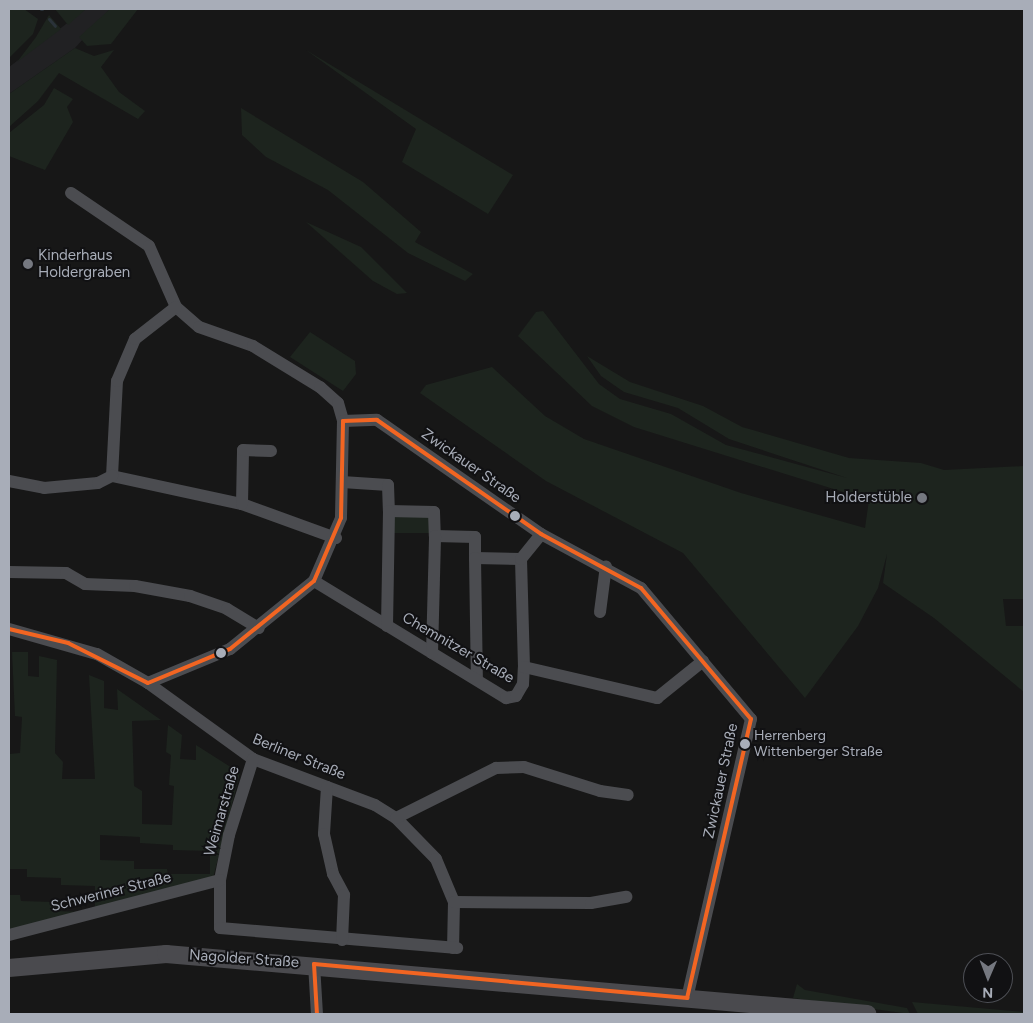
<!DOCTYPE html>
<meta charset="utf-8">
<style>
body{margin:0}
#map{position:relative;width:1033px;height:1023px;overflow:hidden;background:#171717;font-family:Figtree,sans-serif}
div>[style]{position:absolute}
[style*='--x']{left:calc(var(--x)*1px);top:calc(var(--y)*1px);width:calc(var(--w)*1px);rotate:calc(var(--a)*1deg)}
.built>*{inset:0;background:#212123}
.green>*{inset:0;background:#1d241e;transform-origin:0 0}
.stream>*{height:3px;margin:-1.5px;padding:0 1.5px;transform-origin:1.5px;border-radius:1.5px;background:#2a3239}
.minor>*{height:12px;margin:-6px;padding:0 6px;transform-origin:6px;border-radius:6px;background:#4b4c50}
.secondary>*{height:18px;margin:-9px;padding:0 9px;transform-origin:9px;border-radius:9px;background:#4a4a4e}
.bus-1>*{height:4px;margin:-2px;padding:0 2px;transform-origin:2px;border-radius:2px;background:#f26522}
.dots>*{width:14px;height:14px;translate:-50% -50%;box-sizing:border-box;border:2px solid #111113;border-radius:50%}
span{translate:-50% -50%;white-space:nowrap;text-align:center;line-height:1.15;-webkit-text-stroke:4px #111113;paint-order:stroke}
.bus-label{font-size:14px;color:#a8adb8}
.left{translate:0 -50%;text-align:left}
.poi-label{font-size:15px;color:#a8adb8}
.right{translate:-100% -50%;text-align:right}
.street-label{font-size:15px;color:#a8adb8}
.frame{position:absolute;inset:0;border:10px solid #a8adb8;pointer-events:none}
.north{position:absolute;left:963px;top:953px;width:50px;height:50px;box-sizing:border-box;background:#111113;border:1px solid #4d4f55;border-radius:50%;rotate:181deg;font-size:14px;font-weight:700;line-height:20px;text-align:center;color:#a8adb8}
.north::after{content:'';display:block;margin:auto;width:18px;height:22px;background:#757880;clip-path:polygon(50% 0,100% 100%,50% 72%,0 100%)}
</style>
<div id="map">
<div class="built">
<div style="clip-path:polygon(86px 9px,110px 9px,75px 48px,9px 94px,9px 67px)"></div>
</div>
<div class="green">
<div style="clip-path:polygon(9px 9px,24px 9px,38px 19px,33px 34px,9px 58px)"></div>
<div style="clip-path:polygon(55px 9px,86px 9px,68px 25px)"></div>
<div style="clip-path:polygon(110px 9px,138px 9px,111px 44px,87px 46px,79px 37px)"></div>
<div style="clip-path:polygon(49px 15px,61px 29px,17px 62px,36px 37px)"></div>
<div style="clip-path:polygon(75px 48px,94px 56px,114px 50px,101px 67px,119px 92px,145px 111px,138px 119px,59px 73px,38px 101px,9px 127px,9px 94px)"></div>
<div style="clip-path:polygon(306px 50px,513px 175px,488px 214px,402px 162px,416px 129px)"></div>
<div style="clip-path:polygon(54px 88px,73px 99px,67px 107px,73px 122px,45px 170px,9px 156px,9px 133px,44px 105px)"></div>
<div style="clip-path:polygon(241px 108px,363px 182px,421px 232px,415px 242px,473px 274px,465px 281px,408px 253px,328px 190px,266px 157px,242px 135px)"></div>
<div style="clip-path:polygon(306px 222px,361px 247px,407px 293px,397px 294px,373px 281px)"></div>
<div style="clip-path:polygon(543px 311px,599px 384px,620px 399px,671px 414px,726px 445px,847px 478px,729px 439px,678px 408px,624px 392px,601px 376px,587px 356px,630px 382px,703px 406px,742px 427px,849px 458px,921px 463px,944px 470px,1024px 466px,1024px 599px,1003px 599px,1006px 626px,1024px 626px,1024px 692px,934px 618px,883px 583px,887px 554px,878px 588px,858px 626px,805px 698px,683px 553px,546px 481px,420px 393px,426px 385px,492px 367px,545px 416px,584px 439px,741px 493px,865px 528px,869px 500px,634px 427px,592px 406px,518px 336px,536px 312px)"></div>
<div style="clip-path:polygon(310px 332px,355px 361px,356px 374px,343px 391px,290px 357px)"></div>
<div style="left:392px;top:517px;width:37px;height:16px"></div>
<div style="clip-path:polygon(evenodd,12px 652px,28px 652px,28px 676px,39px 677px,39px 656px,57px 660px,55px 753px,63px 762px,62px 779px,95px 779px,89px 675px,104px 681px,104px 708px,118px 710px,117px 689px,161px 720px,132px 721px,134px 786px,142px 791px,142px 824px,172px 825px,174px 786px,169px 785px,171px 755px,166px 752px,168px 725px,182px 735px,180px 759px,196px 760px,196px 745px,240px 773px,213px 878px,95px 909px,95px 886px,61px 885px,61px 878px,27px 877px,27px 869px,9px 869px,9px 754px,20px 753px,22px 717px,15px 716px,12px 652px,100px 835px,140px 837px,140px 843px,173px 845px,173px 850px,210px 851px,210px 874px,214px 874px,168px 874px,167px 869px,134px 869px,134px 861px,100px 860px,100px 835px)"></div>
<div style="clip-path:polygon(9px 895px,20px 895px,21px 901px,53px 902px,53px 911px,87px 912px,9px 931px)"></div>
<div style="clip-path:polygon(797px 984px,805px 990px,907px 1008px,910px 1014px,793px 998px)"></div>
<div style="clip-path:polygon(912px 1002px,1024px 1012px,1024px 1014px,918px 1014px)"></div>
</div>
<div class="stream">
<div style="--x:41;--y:9;--w:1;--a:0"></div>
<div style="--x:49;--y:19;--w:9;--a:49"></div>
</div>
<div class="minor">
<div style="--x:71;--y:193;--w:94;--a:34.2"></div>
<div style="--x:149;--y:246;--w:67;--a:66.1"></div>
<div style="--x:176;--y:307;--w:30;--a:41"></div>
<div style="--x:199;--y:327;--w:57;--a:19.4"></div>
<div style="--x:253;--y:346;--w:79;--a:31.5"></div>
<div style="--x:320;--y:387;--w:24;--a:42"></div>
<div style="--x:338;--y:403;--w:19;--a:74"></div>
<div style="--x:343;--y:421;--w:97;--a:91.2"></div>
<div style="--x:341;--y:518;--w:69;--a:113.2"></div>
<div style="--x:314;--y:581;--w:108;--a:141"></div>
<div style="--x:230;--y:649;--w:89;--a:157.5"></div>
<div style="--x:343;--y:421;--w:34;--a:-2"></div>
<div style="--x:377;--y:420;--w:200;--a:34.8"></div>
<div style="--x:541;--y:534;--w:114;--a:28.4"></div>
<div style="--x:641;--y:588;--w:171;--a:50"></div>
<div style="--x:751;--y:719;--w:286;--a:102.9"></div>
<div style="--x:112;--y:476;--w:133;--a:12.2"></div>
<div style="--x:242;--y:504;--w:100;--a:19.9"></div>
<div style="--x:112;--y:476;--w:95;--a:-87"></div>
<div style="--x:117;--y:381;--w:46;--a:-66.8"></div>
<div style="--x:135;--y:339;--w:52;--a:-38"></div>
<div style="--x:9;--y:481;--w:36;--a:11"></div>
<div style="--x:44;--y:488;--w:54;--a:-5.3"></div>
<div style="--x:98;--y:483;--w:16;--a:-27"></div>
<div style="--x:342;--y:482;--w:46;--a:3.7"></div>
<div style="--x:388;--y:485;--w:26;--a:88"></div>
<div style="--x:389;--y:511;--w:45;--a:1.3"></div>
<div style="--x:434;--y:512;--w:24;--a:88"></div>
<div style="--x:435;--y:536;--w:40;--a:1.4"></div>
<div style="--x:475;--y:537;--w:21;--a:90"></div>
<div style="--x:475;--y:558;--w:46;--a:1.2"></div>
<div style="--x:242;--y:504;--w:54;--a:-88.9"></div>
<div style="--x:243;--y:450;--w:28;--a:2"></div>
<div style="--x:475;--y:558;--w:121;--a:89.1"></div>
<div style="--x:9;--y:572;--w:57;--a:1"></div>
<div style="--x:66;--y:573;--w:22;--a:30"></div>
<div style="--x:85;--y:584;--w:50;--a:2.3"></div>
<div style="--x:135;--y:586;--w:56;--a:10.3"></div>
<div style="--x:190;--y:596;--w:39;--a:19"></div>
<div style="--x:227;--y:609;--w:37;--a:31"></div>
<div style="--x:314;--y:581;--w:225;--a:31.4"></div>
<div style="--x:506;--y:698;--w:10;--a:-11"></div>
<div style="--x:516;--y:696;--w:14;--a:-60"></div>
<div style="--x:523;--y:684;--w:17;--a:-87"></div>
<div style="--x:524;--y:667;--w:108;--a:-91.6"></div>
<div style="--x:521;--y:559;--w:32;--a:-51"></div>
<div style="--x:600;--y:612;--w:46;--a:-82.6"></div>
<div style="--x:387;--y:626;--w:115;--a:-89"></div>
<div style="--x:9;--y:629;--w:91;--a:15.9"></div>
<div style="--x:97;--y:654;--w:59;--a:29.6"></div>
<div style="--x:148;--y:683;--w:130;--a:35.9"></div>
<div style="--x:253;--y:759;--w:130;--a:20.7"></div>
<div style="--x:375;--y:805;--w:25;--a:32"></div>
<div style="--x:396;--y:818;--w:57;--a:45.7"></div>
<div style="--x:436;--y:859;--w:47;--a:67.3"></div>
<div style="--x:454;--y:902;--w:46;--a:91.2"></div>
<div style="--x:432;--y:653;--w:117;--a:-88.5"></div>
<div style="--x:524;--y:667;--w:137;--a:13.1"></div>
<div style="--x:657;--y:698;--w:59;--a:-38.8"></div>
<div style="--x:253;--y:759;--w:80;--a:107.5"></div>
<div style="--x:229;--y:835;--w:46;--a:101.3"></div>
<div style="--x:220;--y:880;--w:48;--a:90"></div>
<div style="--x:220;--y:928;--w:238;--a:4.8"></div>
<div style="--x:327;--y:787;--w:47;--a:93.7"></div>
<div style="--x:324;--y:834;--w:41;--a:77.3"></div>
<div style="--x:333;--y:874;--w:24;--a:62"></div>
<div style="--x:344;--y:895;--w:45;--a:92.5"></div>
<div style="--x:396;--y:818;--w:112;--a:-26.6"></div>
<div style="--x:496;--y:768;--w:28;--a:-2"></div>
<div style="--x:524;--y:767;--w:80;--a:17.5"></div>
<div style="--x:600;--y:791;--w:28;--a:8"></div>
<div style="--x:454;--y:902;--w:137;--a:0.4"></div>
<div style="--x:591;--y:903;--w:36;--a:-10"></div>
<div style="--x:9;--y:935;--w:218;--a:-14.6"></div>
<div style="--x:314;--y:964;--w:50;--a:86.6"></div>
</div>
<div class="secondary">
<div style="--x:9;--y:968;--w:158;--a:-5.1"></div>
<div style="--x:166;--y:954;--w:704;--a:4.89"></div>
</div>
<div class="bus-1">
<div style="--x:343;--y:421;--w:34;--a:-2"></div>
<div style="--x:377;--y:420;--w:200;--a:34.8"></div>
<div style="--x:541;--y:534;--w:114;--a:28.4"></div>
<div style="--x:641;--y:588;--w:171;--a:50"></div>
<div style="--x:751;--y:719;--w:286;--a:102.9"></div>
<div style="--x:9;--y:629;--w:61;--a:13.3"></div>
<div style="--x:68;--y:643;--w:89;--a:26.6"></div>
<div style="--x:148;--y:683;--w:89;--a:-22.5"></div>
<div style="--x:230;--y:649;--w:108;--a:-39"></div>
<div style="--x:314;--y:581;--w:69;--a:-66.8"></div>
<div style="--x:341;--y:518;--w:97;--a:-88.8"></div>
<div style="--x:314;--y:964;--w:375;--a:5.2"></div>
<div style="--x:314;--y:964;--w:50;--a:86.6"></div>
</div>
<div class="dots">
<div style="left:28px;top:264px;background:#757880"></div>
<div style="left:922px;top:498px;background:#757880"></div>
<div style="left:515px;top:516px;background:#a8adb8"></div>
<div style="left:221px;top:653px;background:#a8adb8"></div>
<div style="left:745px;top:744px;background:#a8adb8"></div>
</div>
<div class="bus-label">
<span class="left" style="left:754px;top:744px">Herrenberg<br>Wittenberger Straße</span>
</div>
<div class="poi-label">
<span class="left" style="left:38px;top:264px">Kinderhaus<br>Holdergraben</span>
<span class="right" style="left:912px;top:498px">Holderstüble</span>
</div>
<div class="street-label">
<span style="left:471px;top:466px;rotate:35deg">Zwickauer Straße</span>
<span style="left:458px;top:648px;rotate:30deg">Chemnitzer Straße</span>
<span style="left:299px;top:757px;rotate:22deg">Berliner Straße</span>
<span style="left:721px;top:781px;rotate:-78deg">Zwickauer Straße</span>
<span style="left:222px;top:811px;rotate:-74deg">Weimarstraße</span>
<span style="left:111px;top:892px;rotate:-14deg">Schweriner Straße</span>
<span style="left:244px;top:959px;rotate:4deg">Nagolder Straße</span>
</div>
<div class="frame"></div>
<div class="north">N</div>
</div>
